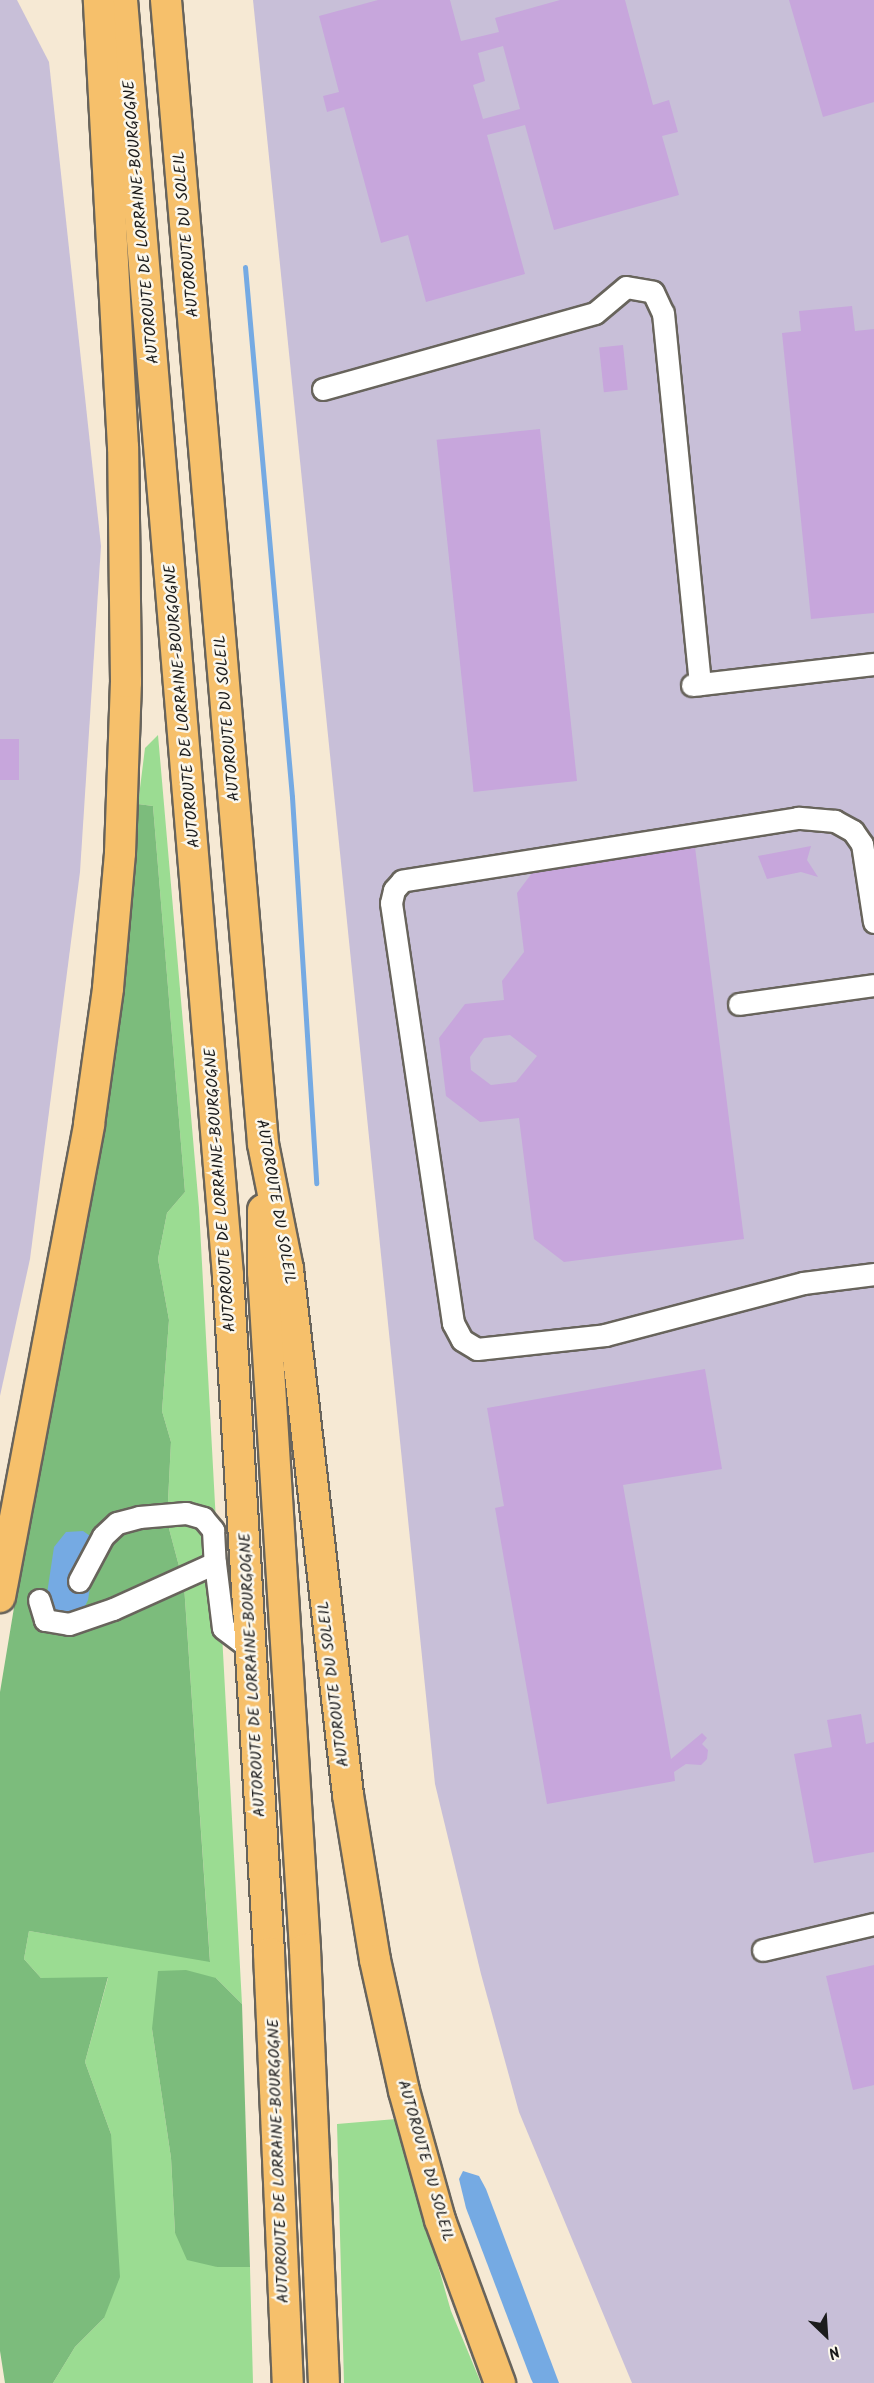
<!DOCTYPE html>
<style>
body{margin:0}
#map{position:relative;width:874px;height:2383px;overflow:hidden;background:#f6e9d4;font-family:Kalam,sans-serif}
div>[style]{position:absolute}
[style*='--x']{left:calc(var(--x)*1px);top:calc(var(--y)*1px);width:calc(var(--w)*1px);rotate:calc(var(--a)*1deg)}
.industrial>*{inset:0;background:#c8bfd8}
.green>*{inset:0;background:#9bdc92}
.forest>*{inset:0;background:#7cbc7c}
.water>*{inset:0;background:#75aae3}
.stream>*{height:5px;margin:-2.5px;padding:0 2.5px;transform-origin:2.5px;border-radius:2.5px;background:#75aae3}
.building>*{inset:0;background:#c7a6dc;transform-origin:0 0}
.roads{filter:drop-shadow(2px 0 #68645c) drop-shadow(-2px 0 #68645c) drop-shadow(0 2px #68645c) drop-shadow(0 -2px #68645c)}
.minor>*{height:21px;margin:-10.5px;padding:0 10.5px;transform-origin:10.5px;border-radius:10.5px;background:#fff}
.highway>*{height:30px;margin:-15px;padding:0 15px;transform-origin:15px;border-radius:15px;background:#f6c06b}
span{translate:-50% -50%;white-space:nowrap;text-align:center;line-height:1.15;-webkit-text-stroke:5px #fbf7ec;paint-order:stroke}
.street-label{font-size:16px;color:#1c1c1c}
.north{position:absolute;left:796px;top:2305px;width:60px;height:60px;-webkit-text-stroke:4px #fbf7ec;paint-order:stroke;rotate:155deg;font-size:16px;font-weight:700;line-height:24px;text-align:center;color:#1c1c1c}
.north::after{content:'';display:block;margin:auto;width:21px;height:27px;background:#1c1c1c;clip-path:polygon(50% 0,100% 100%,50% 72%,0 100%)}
</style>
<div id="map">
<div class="industrial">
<div style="clip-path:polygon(0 0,17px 0,49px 62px,101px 546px,80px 872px,30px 1259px,0 1396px)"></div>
<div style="clip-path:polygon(253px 0,874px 0,874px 2383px,632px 2383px,519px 2112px,481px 1974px,435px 1784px)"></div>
</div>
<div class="green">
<div style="clip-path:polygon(158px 735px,199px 1208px,242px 2004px,216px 1978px,152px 2029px,171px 2158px,175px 2233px,217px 2267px,250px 2267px,253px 2383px,53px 2383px,75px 2347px,104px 2318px,111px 2134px,85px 2062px,108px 1978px,41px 1978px,24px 1959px,29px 1931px,210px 1961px,184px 1585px,167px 1521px,171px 1442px,162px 1411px,169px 1320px,158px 1259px,167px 1213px,185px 1192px,153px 806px,138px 804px,145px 748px)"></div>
<div style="clip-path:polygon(396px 2119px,451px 2311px,481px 2383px,344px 2383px,337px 2124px)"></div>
</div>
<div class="forest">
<div style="clip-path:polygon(138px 804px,153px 806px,185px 1192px,167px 1213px,158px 1259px,169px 1320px,162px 1411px,171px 1442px,167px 1521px,184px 1585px,210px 1962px,29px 1931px,24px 1959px,41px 1978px,108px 1977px,85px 2062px,111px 2134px,120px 2277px,104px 2318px,75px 2347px,53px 2383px,5px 2383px,0 2351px,0 1692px,127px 927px)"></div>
<div style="clip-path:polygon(186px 1970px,216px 1978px,242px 2004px,250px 2267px,217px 2267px,187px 2260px,175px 2233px,171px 2158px,152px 2029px,158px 1971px)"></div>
</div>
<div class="water">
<div style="clip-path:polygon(83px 1531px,93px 1538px,96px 1550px,88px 1600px,82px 1612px,65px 1620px,45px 1607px,54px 1547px,66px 1532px)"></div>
<div style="clip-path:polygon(463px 2171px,479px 2176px,486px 2189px,559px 2383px,533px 2383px,531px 2379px,466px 2208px,459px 2179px)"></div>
</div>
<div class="stream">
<div style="--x:245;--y:267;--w:532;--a:84.93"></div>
<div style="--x:292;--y:797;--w:387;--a:86.4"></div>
</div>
<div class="building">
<div style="clip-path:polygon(evenodd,378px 0,450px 0,461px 41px,499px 32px,495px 18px,560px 0,625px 0,653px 105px,669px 100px,678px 132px,662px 136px,679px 195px,554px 230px,525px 125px,487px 135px,525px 274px,426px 302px,408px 235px,381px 243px,344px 107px,327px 112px,323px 96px,339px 92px,319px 16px,378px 0,503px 46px,520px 109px,483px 119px,473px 85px,485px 81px,478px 53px,503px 46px)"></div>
<div style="clip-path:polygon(789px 0,874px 0,874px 102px,823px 117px)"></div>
<div style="clip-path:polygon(852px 306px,855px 331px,874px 329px,874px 613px,811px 619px,782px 333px,801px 331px,799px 311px)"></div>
<div style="left:623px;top:345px;width:45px;height:24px;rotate:84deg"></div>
<div style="left:540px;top:429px;width:354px;height:104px;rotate:84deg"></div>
<div style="left:0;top:739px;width:19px;height:41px"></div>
<div style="clip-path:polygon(811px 846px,807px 860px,818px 877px,801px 872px,767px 879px,758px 856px)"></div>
<div style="clip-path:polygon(evenodd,695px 847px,744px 1239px,564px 1262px,534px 1239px,519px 1118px,480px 1122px,446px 1096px,439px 1038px,465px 1004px,504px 1000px,502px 981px,524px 952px,517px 893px,532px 873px,695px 847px,510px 1035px,537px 1056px,516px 1082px,491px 1085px,471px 1070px,470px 1057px,484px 1038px,510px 1035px)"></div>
<div style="clip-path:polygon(705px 1369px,722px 1469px,623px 1485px,671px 1759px,702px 1733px,707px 1738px,702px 1744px,708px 1750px,707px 1759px,701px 1765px,686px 1764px,674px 1772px,675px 1781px,547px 1804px,495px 1508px,504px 1506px,487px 1408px)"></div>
<div style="clip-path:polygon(861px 1714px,866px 1744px,874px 1742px,874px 1852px,814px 1863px,794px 1754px,832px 1747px,827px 1720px)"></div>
<div style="clip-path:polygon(874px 1965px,874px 2085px,853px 2090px,826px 1976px)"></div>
</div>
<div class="roads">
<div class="minor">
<div style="--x:323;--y:389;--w:282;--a:-15.6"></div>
<div style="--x:595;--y:313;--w:40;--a:-40"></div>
<div style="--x:626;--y:287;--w:27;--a:10"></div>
<div style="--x:653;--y:292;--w:23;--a:65"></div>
<div style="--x:663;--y:313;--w:373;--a:84.3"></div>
<div style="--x:692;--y:685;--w:183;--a:-6.6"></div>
<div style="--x:874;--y:922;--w:79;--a:-98.7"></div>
<div style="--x:862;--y:844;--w:16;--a:-125"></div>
<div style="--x:853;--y:831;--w:21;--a:-151"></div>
<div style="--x:835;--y:821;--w:37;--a:-175"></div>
<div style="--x:798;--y:818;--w:401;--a:171"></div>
<div style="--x:402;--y:881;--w:12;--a:132"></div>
<div style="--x:394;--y:890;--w:13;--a:103"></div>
<div style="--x:391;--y:903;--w:425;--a:81.6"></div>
<div style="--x:453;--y:1323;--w:19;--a:62"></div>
<div style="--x:462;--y:1340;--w:17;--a:31"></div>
<div style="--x:477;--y:1349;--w:129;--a:-6.2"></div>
<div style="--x:605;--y:1335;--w:205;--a:-14.7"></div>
<div style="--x:803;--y:1283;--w:72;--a:-7.2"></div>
<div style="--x:739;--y:1004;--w:136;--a:-8"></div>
<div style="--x:79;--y:1581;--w:51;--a:-61.9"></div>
<div style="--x:103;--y:1536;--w:19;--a:-43"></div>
<div style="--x:117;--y:1523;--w:23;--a:-15"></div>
<div style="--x:139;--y:1517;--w:47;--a:-4.9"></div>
<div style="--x:186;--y:1513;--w:18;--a:16"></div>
<div style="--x:203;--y:1518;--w:16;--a:50"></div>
<div style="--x:213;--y:1530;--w:33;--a:87"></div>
<div style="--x:39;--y:1600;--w:21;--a:73"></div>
<div style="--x:45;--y:1620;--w:24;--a:9"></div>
<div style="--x:69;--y:1624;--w:46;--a:-18.8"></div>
<div style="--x:113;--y:1609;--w:112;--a:-24.3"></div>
<div style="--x:215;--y:1563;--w:65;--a:83"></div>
<div style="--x:223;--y:1628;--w:36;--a:37"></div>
<div style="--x:763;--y:1950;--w:114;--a:-13.2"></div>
</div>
<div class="highway">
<div style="--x:122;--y:0;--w:1280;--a:85.25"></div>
<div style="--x:228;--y:1276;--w:678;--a:86.53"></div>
<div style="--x:269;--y:1953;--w:430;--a:87.5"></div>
<div style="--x:166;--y:0;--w:1148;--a:85.15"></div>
<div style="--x:263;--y:1144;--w:127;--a:78.7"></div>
<div style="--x:288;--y:1269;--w:529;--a:83.49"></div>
<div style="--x:348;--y:1795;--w:167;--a:80.7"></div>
<div style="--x:375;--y:1960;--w:134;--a:77.5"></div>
<div style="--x:404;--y:2091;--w:134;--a:74.4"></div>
<div style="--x:440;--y:2220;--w:174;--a:69.8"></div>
<div style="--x:263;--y:1210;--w:62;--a:90"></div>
<div style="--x:263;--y:1272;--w:678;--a:86.45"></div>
<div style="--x:305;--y:1949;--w:434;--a:87.5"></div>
<div style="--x:0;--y:1597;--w:481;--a:-79.3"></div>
<div style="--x:89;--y:1124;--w:137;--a:-82"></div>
<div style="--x:108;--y:988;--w:136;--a:-84.9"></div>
<div style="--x:120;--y:853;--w:171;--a:-88"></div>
<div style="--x:126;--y:682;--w:235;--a:-90.7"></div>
<div style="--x:123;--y:447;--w:448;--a:-93.1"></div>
</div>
</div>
<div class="street-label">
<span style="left:142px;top:222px;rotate:-95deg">AUTOROUTE DE LORRAINE-BOURGOGNE</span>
<span style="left:187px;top:234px;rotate:-95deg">AUTOROUTE DU SOLEIL</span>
<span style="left:183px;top:706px;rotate:-95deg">AUTOROUTE DE LORRAINE-BOURGOGNE</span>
<span style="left:228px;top:718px;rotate:-95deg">AUTOROUTE DU SOLEIL</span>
<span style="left:221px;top:1190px;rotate:-94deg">AUTOROUTE DE LORRAINE-BOURGOGNE</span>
<span style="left:275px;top:1202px;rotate:80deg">AUTOROUTE DU SOLEIL</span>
<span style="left:253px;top:1675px;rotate:-93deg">AUTOROUTE DE LORRAINE-BOURGOGNE</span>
<span style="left:334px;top:1684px;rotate:-97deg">AUTOROUTE DU SOLEIL</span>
<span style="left:279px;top:2161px;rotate:-92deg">AUTOROUTE DE LORRAINE-BOURGOGNE</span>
<span style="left:425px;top:2161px;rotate:74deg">AUTOROUTE DU SOLEIL</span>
</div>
<div class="north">N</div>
</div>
